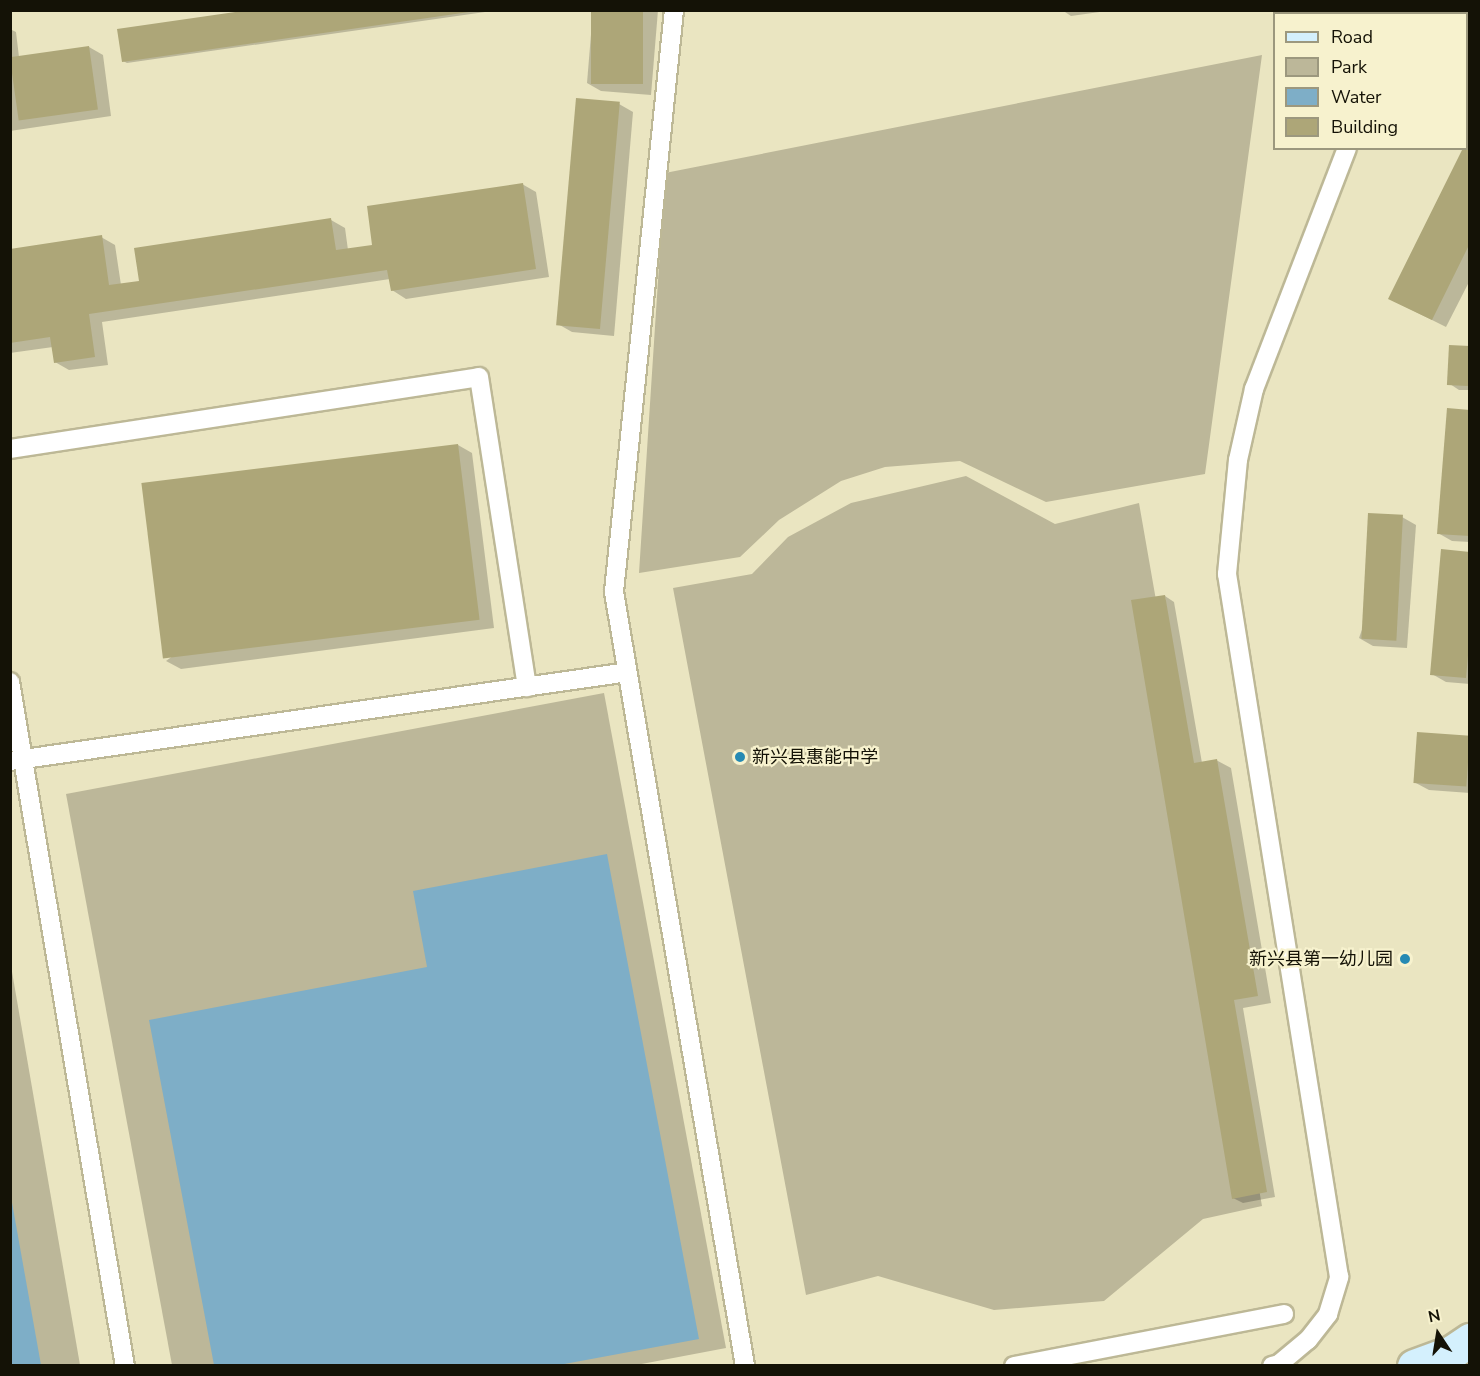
<!DOCTYPE html>
<meta charset="utf-8">
<style>
body{margin:0}
#map{position:relative;width:1480px;height:1376px;overflow:hidden;background:#eae5c1;font-family:"Nunito Sans","Noto Sans SC",sans-serif}
div>[style]{position:absolute}
[style*='--x']{left:calc(var(--x)*1px);top:calc(var(--y)*1px);width:calc(var(--w)*1px);rotate:calc(var(--a)*1deg)}
.green>*{inset:0;background:#bcb799}
.water>*{inset:0;background:#7eaec7}
.shadow>*{inset:0;background:#0003}
.building>*{inset:0;background:#ada678;transform-origin:0 0}
.roads{filter:drop-shadow(2px 0 #bdb896) drop-shadow(-2px 0 #bdb896) drop-shadow(0 2px #bdb896) drop-shadow(0 -2px #bdb896)}
.lane>*{height:18px;margin:-9px;padding:0 9px;transform-origin:9px;border-radius:9px;background:#fff}
.secondary>*{height:33px;margin:-16.5px;padding:0 16.5px;transform-origin:16.5px;border-radius:16.5px;background:#d4f0fd}
.dots>*{width:16px;height:16px;translate:-50% -50%;box-sizing:border-box;border:3px solid #f7f2ce;border-radius:50%}
span{translate:-50% -50%;white-space:nowrap;text-align:center;line-height:1.15;-webkit-text-stroke:4.5px #f7f2ce;paint-order:stroke}
.poi-label{font-size:18px;color:#141206}
.left{translate:0 -50%;text-align:left}
.right{translate:-100% -50%;text-align:right}
.frame{position:absolute;inset:0;border:12px solid #141206;pointer-events:none}
.legend{position:absolute;left:1273px;top:12px;width:195px;height:138px;box-sizing:border-box;background:#f7f2ce;border:2px solid #9c987e;margin:0;padding:8px 10px;list-style:none;font-size:18px;color:#141206}
.legend li{display:flex;align-items:center;gap:12px;height:30px}
.legend b{width:30px;border:2px solid #9c987e}
.north{position:absolute;left:1408px;top:1304px;width:60px;height:60px;-webkit-text-stroke:4px #f7f2ce;paint-order:stroke;rotate:348deg;font-size:16px;font-weight:700;line-height:24px;text-align:center;color:#141206}
.north::after{content:'';display:block;margin:auto;width:21px;height:27px;background:#141206;clip-path:polygon(50% 0,100% 100%,50% 72%,0 100%)}
</style>
<div id="map">
<div class="green">
<div style="clip-path:polygon(1262px 55px,1205px 474px,1046px 502px,960px 461px,885px 467px,841px 481px,779px 520px,740px 557px,639px 573px,665px 173px)"></div>
<div style="clip-path:polygon(966px 476px,1055px 524px,1139px 503px,1262px 1206px,1203px 1219px,1104px 1301px,994px 1310px,878px 1276px,806px 1295px,673px 588px,752px 574px,788px 537px,851px 503px)"></div>
<div style="clip-path:polygon(604px 693px,726px 1348px,631px 1366px,172px 1365px,66px 794px)"></div>
<div style="clip-path:polygon(11px 966px,80px 1365px,11px 1365px)"></div>
</div>
<div class="water">
<div style="clip-path:polygon(607px 854px,699px 1339px,559px 1365px,214px 1365px,149px 1020px,427px 967px,413px 891px)"></div>
<div style="clip-path:polygon(10px 1197px,11px 1197px,41px 1365px,11px 1365px)"></div>
</div>
<div class="shadow">
<div style="clip-path:polygon(260px 10px,484px 10px,485px 12px,127px 63px,123px 61px)"></div>
<div style="clip-path:polygon(593px 10px,658px 10px,651px 95px,601px 91px,587px 83px)"></div>
<div style="clip-path:polygon(1062px 10px,1114px 10px,1071px 16px)"></div>
<div style="clip-path:polygon(10px 29px,16px 32px,19px 57px,89px 47px,103px 55px,111px 116px,10px 131px)"></div>
<div style="clip-path:polygon(619px 104px,633px 112px,614px 336px,572px 332px,558px 324px)"></div>
<div style="clip-path:polygon(1470px 138px,1470px 280px,1446px 327px,1390px 299px)"></div>
<div style="clip-path:polygon(522px 184px,536px 192px,549px 277px,406px 299px,392px 290px,390px 279px,102px 322px,108px 365px,69px 370px,55px 362px,53px 347px,10px 353px,10px 251px,101px 237px,115px 245px,121px 285px,141px 282px,331px 220px,345px 228px,348px 250px,374px 246px)"></div>
<div style="clip-path:polygon(1470px 347px,1470px 390px,1459px 390px,1450px 384px)"></div>
<div style="clip-path:polygon(1470px 411px,1470px 542px,1452px 541px,1438px 533px)"></div>
<div style="clip-path:polygon(458px 445px,472px 453px,494px 628px,181px 669px,166px 661px)"></div>
<div style="clip-path:polygon(1402px 517px,1416px 525px,1407px 648px,1373px 646px,1359px 638px)"></div>
<div style="clip-path:polygon(1470px 553px,1470px 684px,1446px 682px,1432px 674px)"></div>
<div style="clip-path:polygon(1165px 596px,1174px 602px,1202px 763px,1216px 760px,1231px 768px,1271px 1003px,1243px 1008px,1275px 1197px,1243px 1203px,1233px 1198px)"></div>
<div style="clip-path:polygon(1470px 738px,1470px 793px,1429px 790px,1414px 782px)"></div>
</div>
<div class="building">
<div style="clip-path:polygon(249px 10px,469px 10px,469px 12px,122px 62px,117px 29px)"></div>
<div style="left:591px;top:10px;width:52px;height:74px"></div>
<div style="left:89px;top:46px;width:64px;height:80px;rotate:82deg"></div>
<div style="left:576px;top:98px;width:44px;height:228px;rotate:5deg"></div>
<div style="clip-path:polygon(1470px 135px,1470px 243px,1432px 320px,1388px 299px,1463px 148px,1466px 148px)"></div>
<div style="clip-path:polygon(523px 183px,536px 269px,391px 291px,387px 270px,89px 314px,95px 357px,54px 363px,50px 337px,10px 343px,10px 249px,102px 235px,109px 285px,139px 281px,134px 248px,331px 218px,336px 250px,372px 245px,367px 206px)"></div>
<div style="left:1449px;top:345px;width:21px;height:40px;rotate:3deg"></div>
<div style="clip-path:polygon(1447px 408px,1470px 410px,1470px 536px,1437px 534px)"></div>
<div style="left:458px;top:444px;width:177px;height:319px;rotate:83deg"></div>
<div style="left:1368px;top:513px;width:35px;height:126px;rotate:3deg"></div>
<div style="clip-path:polygon(1441px 549px,1470px 552px,1470px 633px,1466px 678px,1430px 675px)"></div>
<div style="clip-path:polygon(1165px 595px,1194px 763px,1217px 759px,1258px 996px,1234px 1000px,1267px 1192px,1232px 1199px,1131px 600px)"></div>
<div style="left:1417px;top:732px;width:53px;height:51px;rotate:4deg"></div>
</div>
<div class="roads">
<div class="lane">
<div style="--x:674;--y:10;--w:585;--a:95.89"></div>
<div style="--x:614;--y:592;--w:785;--a:80.39"></div>
<div style="--x:1399;--y:14;--w:4;--a:-76"></div>
<div style="--x:10;--y:449;--w:474;--a:-8.7"></div>
<div style="--x:479;--y:377;--w:314;--a:81.2"></div>
<div style="--x:10;--y:682;--w:694;--a:80.46"></div>
<div style="--x:10;--y:761;--w:624;--a:-8.19"></div>
<div style="--x:1014;--y:1366;--w:275;--a:-10.9"></div>
<div style="--x:1272;--y:1366;--w:7;--a:-16"></div>
<div style="--x:1279;--y:1364;--w:38;--a:-40"></div>
<div style="--x:1308;--y:1340;--w:33;--a:-52"></div>
<div style="--x:1328;--y:1314;--w:39;--a:-73"></div>
<div style="--x:1339;--y:1277;--w:712;--a:-99.05"></div>
<div style="--x:1227;--y:574;--w:115;--a:-84.5"></div>
<div style="--x:1238;--y:460;--w:73;--a:-77.3"></div>
<div style="--x:1254;--y:389;--w:258;--a:-68.9"></div>
</div>
<div class="secondary">
<div style="--x:1414;--y:1366;--w:40;--a:-20.2"></div>
<div style="--x:1452;--y:1352;--w:22;--a:-34"></div>
</div>
</div>
<div class="dots">
<div style="left:740px;top:757px;background:#268ab3"></div>
<div style="left:1405px;top:959px;background:#268ab3"></div>
</div>
<div class="poi-label">
<span class="left" style="left:752px;top:757px">新兴县惠能中学</span>
<span class="right" style="left:1393px;top:959px">新兴县第一幼儿园</span>
</div>
<div class="frame"></div>
<ul class="legend">
<li><b style="height:8px;background:#d4f0fd"></b>Road</li>
<li><b style="height:16px;background:#bcb799"></b>Park</li>
<li><b style="height:16px;background:#7eaec7"></b>Water</li>
<li><b style="height:16px;background:#ada678"></b>Building</li>
</ul>
<div class="north">N</div>
</div>
